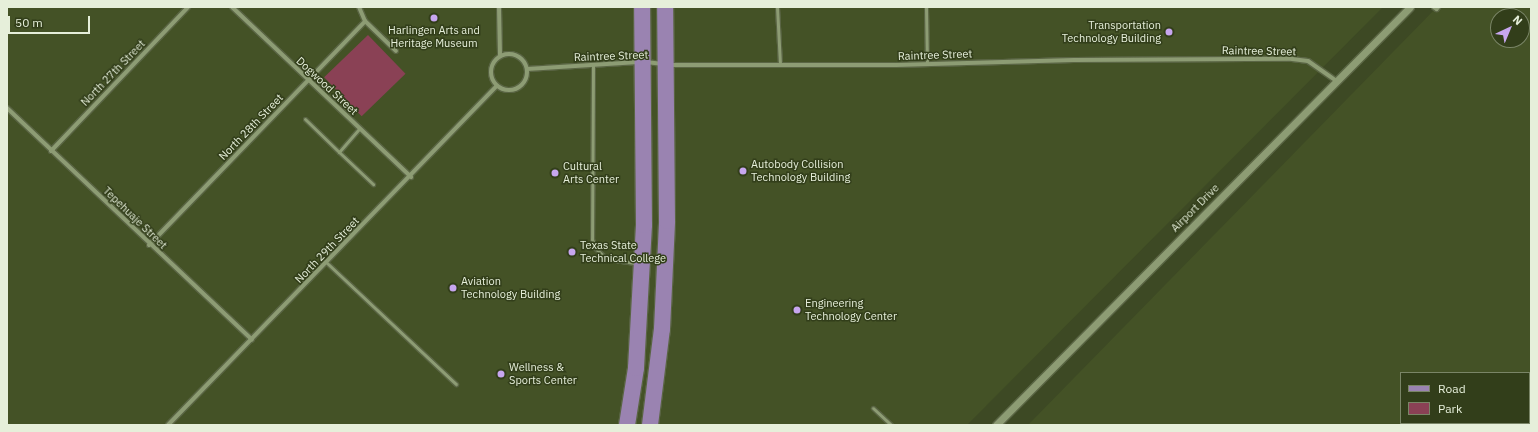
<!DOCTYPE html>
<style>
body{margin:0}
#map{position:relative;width:1538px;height:432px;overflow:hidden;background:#3d4924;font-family:"IBM Plex Sans",sans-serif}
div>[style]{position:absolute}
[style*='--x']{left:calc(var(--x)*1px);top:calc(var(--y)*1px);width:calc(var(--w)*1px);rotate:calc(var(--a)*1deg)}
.built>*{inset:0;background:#445226}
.green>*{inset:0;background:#8a4155;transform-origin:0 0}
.roads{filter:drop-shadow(1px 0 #5a6544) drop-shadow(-1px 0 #5a6544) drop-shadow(0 1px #5a6544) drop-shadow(0 -1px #5a6544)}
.service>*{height:3px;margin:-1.5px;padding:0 1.5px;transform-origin:1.5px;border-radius:1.5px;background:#8d9c74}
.minor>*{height:4px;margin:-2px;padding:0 2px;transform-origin:2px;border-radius:2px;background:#8d9c74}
.minor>.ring{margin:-2px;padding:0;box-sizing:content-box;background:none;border:4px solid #8d9c74;border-radius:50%}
.tertiary>*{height:7px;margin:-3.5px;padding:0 3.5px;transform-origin:3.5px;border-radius:3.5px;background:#8d9c74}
.primary>*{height:16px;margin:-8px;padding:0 8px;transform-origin:8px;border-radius:8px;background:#9a83b1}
.dots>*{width:11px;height:11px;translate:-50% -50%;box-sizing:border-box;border:2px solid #323e1a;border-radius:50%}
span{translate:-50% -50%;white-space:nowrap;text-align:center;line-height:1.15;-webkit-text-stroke:3px #323e1a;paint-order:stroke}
.poi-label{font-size:11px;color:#e6efda}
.right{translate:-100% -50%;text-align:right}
.left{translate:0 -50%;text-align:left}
.street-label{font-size:11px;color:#e6efda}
.frame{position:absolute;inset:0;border:8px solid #e6efda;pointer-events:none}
.legend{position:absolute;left:1400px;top:372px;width:130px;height:52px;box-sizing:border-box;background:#323e1a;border:1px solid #7a8567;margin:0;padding:5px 7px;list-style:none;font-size:12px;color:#e6efda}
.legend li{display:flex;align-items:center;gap:8px;height:20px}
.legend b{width:20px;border:1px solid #7a8567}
.north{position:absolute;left:1490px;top:8px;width:40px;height:40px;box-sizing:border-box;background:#323e1a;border:1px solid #7a8567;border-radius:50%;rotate:44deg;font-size:11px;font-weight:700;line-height:16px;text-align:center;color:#e6efda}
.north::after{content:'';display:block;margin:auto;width:14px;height:18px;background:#c7a6ef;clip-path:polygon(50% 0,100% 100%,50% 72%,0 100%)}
.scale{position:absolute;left:8px;top:16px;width:82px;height:18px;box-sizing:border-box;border:2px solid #e6efda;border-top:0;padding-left:5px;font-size:12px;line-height:14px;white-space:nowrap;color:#e6efda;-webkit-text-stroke:3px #323e1a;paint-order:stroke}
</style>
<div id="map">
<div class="built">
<div style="clip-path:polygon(7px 7px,1383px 7px,967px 425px,7px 425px)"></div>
<div style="clip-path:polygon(evenodd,1437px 7px,1531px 7px,1531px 425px,1028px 425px,1437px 7px,1498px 16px,1522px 16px,1522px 40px,1498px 40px,1498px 16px,1437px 7px,1401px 373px,1529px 373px,1529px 423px,1401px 423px,1401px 373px)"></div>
</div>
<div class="green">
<div style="left:368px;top:35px;width:54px;height:61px;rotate:46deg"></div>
</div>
<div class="roads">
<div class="service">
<div style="--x:777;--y:7;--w:57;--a:87"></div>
<div style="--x:926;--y:7;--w:57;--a:89"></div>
<div style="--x:1433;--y:7;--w:4;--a:34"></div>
<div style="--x:1436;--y:9;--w:3;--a:-45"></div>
<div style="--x:593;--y:65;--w:174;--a:90.3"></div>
<div style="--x:592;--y:239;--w:9;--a:72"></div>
<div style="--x:595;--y:248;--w:16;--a:43"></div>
<div style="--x:607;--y:259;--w:30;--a:8"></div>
<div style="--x:305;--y:119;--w:47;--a:44.1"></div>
<div style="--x:339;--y:152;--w:30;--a:-49"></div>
<div style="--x:339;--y:152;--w:47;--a:43.3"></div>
<div style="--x:327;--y:263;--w:177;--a:43.2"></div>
<div style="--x:873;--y:408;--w:25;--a:43"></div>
</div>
<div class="minor">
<div style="--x:232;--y:7;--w:247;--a:43.5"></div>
<div style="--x:359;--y:7;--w:15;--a:67"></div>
<div style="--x:365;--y:21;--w:43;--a:44.1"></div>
<div style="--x:499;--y:7;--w:48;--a:88.8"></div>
<div class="ring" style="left:491px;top:54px;width:32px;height:32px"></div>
<div style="--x:646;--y:62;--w:17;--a:7"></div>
<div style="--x:670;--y:65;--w:226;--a:0"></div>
<div style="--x:896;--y:65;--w:178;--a:-1.6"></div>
<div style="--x:1074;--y:60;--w:218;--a:-0.3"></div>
<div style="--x:1292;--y:59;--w:16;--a:7"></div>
<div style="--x:1308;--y:61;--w:35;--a:35"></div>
<div style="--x:527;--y:69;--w:112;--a:-3.6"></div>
<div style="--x:7;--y:108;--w:337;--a:43.4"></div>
<div style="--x:51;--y:151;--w:199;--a:-46.4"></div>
<div style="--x:149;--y:245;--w:311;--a:-46"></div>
<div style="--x:168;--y:425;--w:472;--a:-45.9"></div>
</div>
<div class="tertiary">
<div style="--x:996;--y:425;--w:588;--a:-45.28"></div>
</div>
<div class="primary">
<div style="--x:627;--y:425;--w:58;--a:-81"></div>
<div style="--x:636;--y:368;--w:143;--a:-86.8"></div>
<div style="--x:644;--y:225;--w:218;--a:-90.5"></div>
<div style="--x:650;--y:425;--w:97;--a:-82.9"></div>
<div style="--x:662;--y:329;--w:108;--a:-87.3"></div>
<div style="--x:667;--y:221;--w:214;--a:-90.5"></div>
</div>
</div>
<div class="dots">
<div style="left:434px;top:18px;background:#c7a6ef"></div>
<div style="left:1169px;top:32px;background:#c7a6ef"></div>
<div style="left:743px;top:171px;background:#c7a6ef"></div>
<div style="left:555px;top:173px;background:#c7a6ef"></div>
<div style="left:572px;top:252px;background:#c7a6ef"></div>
<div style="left:453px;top:288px;background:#c7a6ef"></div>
<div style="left:797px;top:310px;background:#c7a6ef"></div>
<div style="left:501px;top:374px;background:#c7a6ef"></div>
</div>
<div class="poi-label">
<span class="right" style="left:1161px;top:32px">Transportation<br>Technology Building</span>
<span style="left:434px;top:37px">Harlingen Arts and<br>Heritage Museum</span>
<span class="left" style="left:751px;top:171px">Autobody Collision<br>Technology Building</span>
<span class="left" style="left:563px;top:173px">Cultural<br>Arts Center</span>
<span class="left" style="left:580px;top:252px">Texas State<br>Technical College</span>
<span class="left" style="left:461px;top:288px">Aviation<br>Technology Building</span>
<span class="left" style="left:805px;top:310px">Engineering<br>Technology Center</span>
<span class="left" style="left:509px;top:374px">Wellness &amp;<br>Sports Center</span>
</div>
<div class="street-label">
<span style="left:1259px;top:51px;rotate:1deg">Raintree Street</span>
<span style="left:935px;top:55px;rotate:-2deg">Raintree Street</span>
<span style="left:611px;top:56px;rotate:-2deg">Raintree Street</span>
<span style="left:113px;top:73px;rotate:-46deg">North 27th Street</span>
<span style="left:327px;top:86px;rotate:43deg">Dogwood Street</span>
<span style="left:251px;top:127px;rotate:-46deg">North 28th Street</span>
<span style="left:1195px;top:208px;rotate:-45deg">Airport Drive</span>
<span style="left:135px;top:218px;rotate:44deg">Tepehuaje Street</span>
<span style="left:327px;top:250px;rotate:-46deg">North 29th Street</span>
</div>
<div class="frame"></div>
<ul class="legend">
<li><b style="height:5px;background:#9a83b1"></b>Road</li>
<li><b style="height:11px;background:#8a4155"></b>Park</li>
</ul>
<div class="north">N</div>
<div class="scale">50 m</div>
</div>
